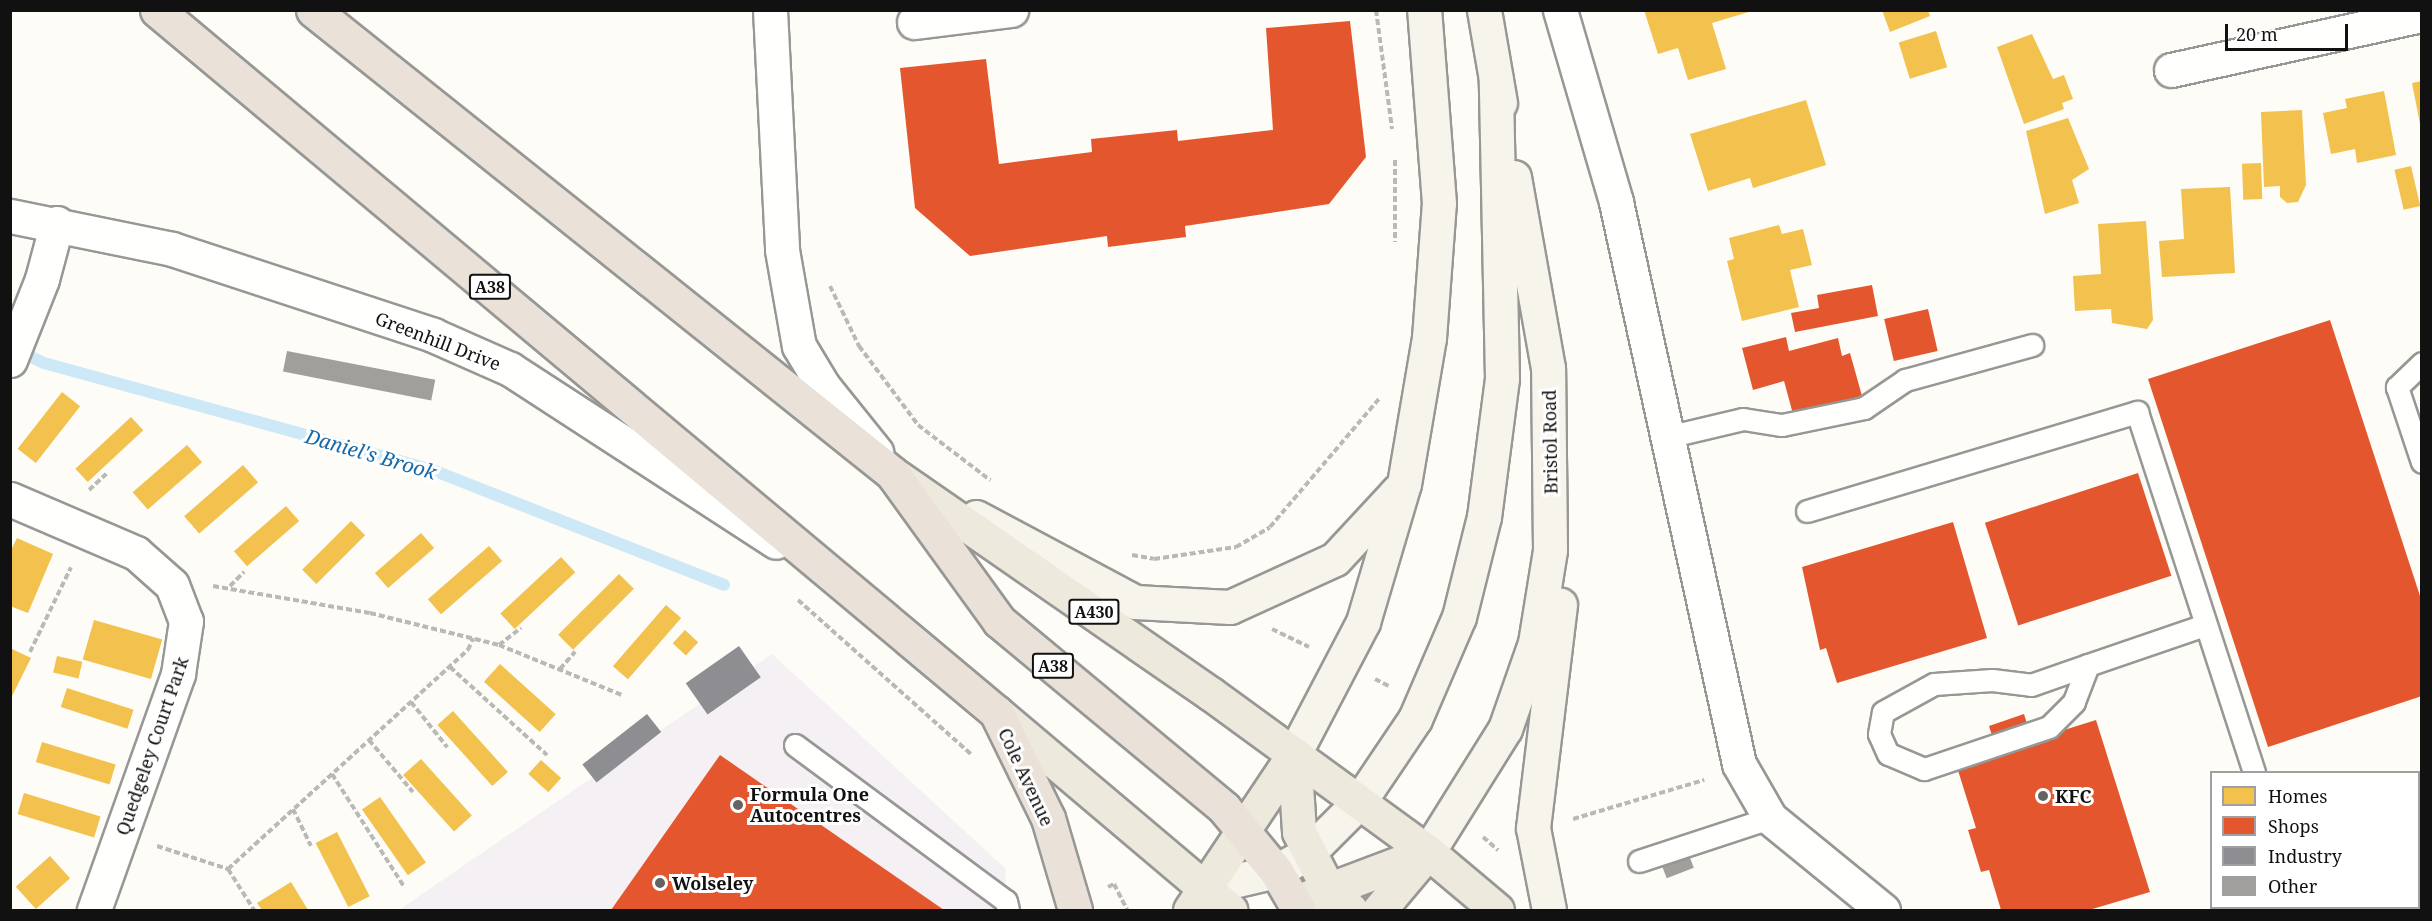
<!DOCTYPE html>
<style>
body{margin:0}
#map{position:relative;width:2432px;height:921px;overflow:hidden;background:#fdfcf7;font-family:"Noto Serif",serif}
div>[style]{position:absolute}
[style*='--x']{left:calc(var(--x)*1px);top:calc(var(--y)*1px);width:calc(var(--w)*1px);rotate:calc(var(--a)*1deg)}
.industrial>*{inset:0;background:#f5f0f3}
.homes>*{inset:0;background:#f2c14e;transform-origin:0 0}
.shops>*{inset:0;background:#e4572e;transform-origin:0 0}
.industry>*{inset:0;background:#8d8d92;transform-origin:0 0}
.stream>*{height:12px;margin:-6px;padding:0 6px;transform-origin:6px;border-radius:6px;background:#cde8f7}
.building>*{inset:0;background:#a19f9c;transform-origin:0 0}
.path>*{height:4px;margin-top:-2px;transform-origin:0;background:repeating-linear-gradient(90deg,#b9b9b8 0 6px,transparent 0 9px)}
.roads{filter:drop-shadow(2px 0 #979795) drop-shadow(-2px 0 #979795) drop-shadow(0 2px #979795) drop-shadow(0 -2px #979795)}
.lane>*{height:21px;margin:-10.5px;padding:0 10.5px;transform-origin:10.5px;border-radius:10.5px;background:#fffffe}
.street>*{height:33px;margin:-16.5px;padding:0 16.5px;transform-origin:16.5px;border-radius:16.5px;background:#fffffe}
.secondary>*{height:33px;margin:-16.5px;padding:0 16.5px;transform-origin:16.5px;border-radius:16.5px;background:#f6f4eb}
.primary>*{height:33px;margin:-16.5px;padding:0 16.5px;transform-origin:16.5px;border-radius:16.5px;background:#ede9dc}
.highway>*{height:33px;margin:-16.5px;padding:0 16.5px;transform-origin:16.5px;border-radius:16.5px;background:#eae1d8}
.dots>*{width:16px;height:16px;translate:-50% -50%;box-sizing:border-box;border:3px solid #fff;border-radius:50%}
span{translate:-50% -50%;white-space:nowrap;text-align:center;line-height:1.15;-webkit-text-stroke:6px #fff;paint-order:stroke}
.shield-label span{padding:2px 4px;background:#fff;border:2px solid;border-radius:4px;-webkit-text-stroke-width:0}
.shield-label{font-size:16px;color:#111;font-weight:700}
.street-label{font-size:18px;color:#111}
.poi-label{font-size:18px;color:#111;font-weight:700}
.left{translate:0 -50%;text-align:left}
.water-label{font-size:20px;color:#1768a6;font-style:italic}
.frame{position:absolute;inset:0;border:12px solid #111;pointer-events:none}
.legend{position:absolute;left:2210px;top:771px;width:210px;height:138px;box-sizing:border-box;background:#fff;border:2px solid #a0a0a0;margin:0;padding:8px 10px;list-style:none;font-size:18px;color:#111}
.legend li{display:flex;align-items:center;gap:12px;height:30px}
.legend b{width:30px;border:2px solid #a0a0a0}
.scale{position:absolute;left:2225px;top:24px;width:123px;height:27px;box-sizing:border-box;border:3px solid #111;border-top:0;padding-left:8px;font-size:18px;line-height:21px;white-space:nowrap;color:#111;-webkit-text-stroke:4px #fff;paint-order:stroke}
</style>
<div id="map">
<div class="industrial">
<div style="clip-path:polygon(772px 654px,1006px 869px,1004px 910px,399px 910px)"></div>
</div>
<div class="homes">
<div style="clip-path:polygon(1644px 10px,1752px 10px,1752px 11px,1712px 23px,1726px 69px,1688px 80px,1678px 48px,1658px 54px)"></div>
<div style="clip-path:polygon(1882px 10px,1928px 10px,1930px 16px,1890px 32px)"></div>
<div style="left:1936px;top:31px;width:38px;height:39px;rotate:73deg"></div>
<div style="clip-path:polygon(2032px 34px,2053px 79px,2064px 75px,2073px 99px,2062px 103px,2064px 109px,2024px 124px,1997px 47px)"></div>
<div style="clip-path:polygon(2422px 81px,2422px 124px,2420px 124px,2412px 83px)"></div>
<div style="clip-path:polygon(2384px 91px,2396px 155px,2357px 163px,2355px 149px,2331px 154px,2323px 113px,2347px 108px,2345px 99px)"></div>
<div style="clip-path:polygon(1806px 100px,1826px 165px,1753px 188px,1750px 178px,1708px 191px,1690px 134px)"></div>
<div style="clip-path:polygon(2302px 110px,2306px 185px,2298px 202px,2287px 203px,2280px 197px,2280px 186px,2264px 187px,2261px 112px)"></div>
<div style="clip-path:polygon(2068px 118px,2089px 169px,2072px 180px,2079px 203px,2045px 214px,2026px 131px)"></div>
<div style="left:2261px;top:163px;width:36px;height:19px;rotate:88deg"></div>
<div style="left:2411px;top:166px;width:41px;height:17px;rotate:77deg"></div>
<div style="clip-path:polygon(2230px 187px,2235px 273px,2162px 277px,2159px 241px,2184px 239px,2181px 189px)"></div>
<div style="clip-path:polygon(2146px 221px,2153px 320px,2147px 329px,2112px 323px,2111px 309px,2075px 311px,2073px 276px,2101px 274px,2098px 224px)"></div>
<div style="clip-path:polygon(1779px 225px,1782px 234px,1803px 229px,1812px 265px,1790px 270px,1799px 307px,1742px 321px,1727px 261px,1734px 259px,1729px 238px)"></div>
<div style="left:62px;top:392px;width:23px;height:72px;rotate:38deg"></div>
<div style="left:131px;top:417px;width:18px;height:76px;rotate:47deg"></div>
<div style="left:187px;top:445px;width:23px;height:72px;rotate:49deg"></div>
<div style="left:243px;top:465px;width:23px;height:78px;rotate:49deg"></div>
<div style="left:286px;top:506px;width:20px;height:69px;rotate:49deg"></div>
<div style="left:351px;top:521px;width:20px;height:69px;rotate:45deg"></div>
<div style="left:421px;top:533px;width:20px;height:61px;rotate:49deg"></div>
<div style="clip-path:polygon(17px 538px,53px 554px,28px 613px,10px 606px,10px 552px)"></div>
<div style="left:489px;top:546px;width:20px;height:81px;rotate:49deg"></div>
<div style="left:561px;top:557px;width:21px;height:83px;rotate:47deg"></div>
<div style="left:619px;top:574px;width:21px;height:86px;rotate:45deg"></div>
<div style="left:666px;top:605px;width:20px;height:81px;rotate:41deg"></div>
<div style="left:94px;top:620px;width:71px;height:41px;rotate:16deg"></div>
<div style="left:685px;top:630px;width:18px;height:18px;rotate:43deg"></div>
<div style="clip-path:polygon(10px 648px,31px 658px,10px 700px)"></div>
<div style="left:57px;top:656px;width:26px;height:17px;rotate:13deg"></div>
<div style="left:500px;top:664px;width:75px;height:24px;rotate:42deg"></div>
<div style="left:67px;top:688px;width:70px;height:20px;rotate:18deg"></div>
<div style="left:453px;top:711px;width:82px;height:21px;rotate:48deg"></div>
<div style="left:42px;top:742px;width:77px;height:21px;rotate:17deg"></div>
<div style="left:421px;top:759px;width:76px;height:24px;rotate:48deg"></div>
<div style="left:541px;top:760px;width:27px;height:19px;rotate:42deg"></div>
<div style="left:24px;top:793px;width:80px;height:22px;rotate:17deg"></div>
<div style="left:380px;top:797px;width:80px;height:22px;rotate:55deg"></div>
<div style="left:337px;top:832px;width:72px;height:24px;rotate:63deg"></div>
<div style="left:50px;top:856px;width:30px;height:46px;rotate:48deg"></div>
<div style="clip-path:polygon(291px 882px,308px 910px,262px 910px,257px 903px)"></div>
</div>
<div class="shops">
<div style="clip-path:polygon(1350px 21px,1366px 157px,1329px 204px,1185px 226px,1186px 237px,1108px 247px,1107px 236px,970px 256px,915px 208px,900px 68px,986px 59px,999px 164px,1092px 152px,1091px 139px,1177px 130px,1178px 141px,1273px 130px,1266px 28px)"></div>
<div style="clip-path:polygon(1872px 285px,1878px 316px,1795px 332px,1791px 313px,1819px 308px,1817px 295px)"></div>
<div style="left:1928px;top:309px;width:43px;height:45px;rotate:77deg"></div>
<div style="clip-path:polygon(2330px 320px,2422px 602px,2422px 696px,2268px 747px,2148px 379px)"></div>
<div style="clip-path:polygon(1786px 337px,1789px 351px,1838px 338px,1842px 356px,1850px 353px,1862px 396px,1793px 414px,1784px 381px,1753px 390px,1742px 348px)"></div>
<div style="left:2138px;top:473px;width:108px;height:161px;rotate:72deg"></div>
<div style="clip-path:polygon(1953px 522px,1987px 638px,1837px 683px,1826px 648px,1820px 650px,1802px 567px)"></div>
<div style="clip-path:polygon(2024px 714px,2032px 740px,2096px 720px,2150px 892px,2089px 910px,2001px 910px,1989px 870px,1981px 872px,1968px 830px,1976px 828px,1956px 764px,1997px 751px,1989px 726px)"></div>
<div style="clip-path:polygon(720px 755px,944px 910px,611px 910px)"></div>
</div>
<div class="industry">
<div style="left:739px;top:646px;width:38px;height:65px;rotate:55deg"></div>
<div style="left:647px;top:714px;width:23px;height:82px;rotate:52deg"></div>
</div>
<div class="stream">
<div style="--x:17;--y:350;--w:30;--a:26"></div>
<div style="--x:44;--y:363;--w:400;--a:15.4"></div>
<div style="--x:430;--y:469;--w:316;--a:21.5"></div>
</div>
<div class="building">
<div style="left:287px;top:351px;width:151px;height:21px;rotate:11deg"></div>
<div style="left:1687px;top:850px;width:19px;height:29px;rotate:69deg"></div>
</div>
<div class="path">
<div style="--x:1376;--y:10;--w:120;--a:82.3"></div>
<div style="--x:1395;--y:160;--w:82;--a:90"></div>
<div style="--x:830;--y:286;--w:67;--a:64.2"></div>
<div style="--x:859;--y:346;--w:99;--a:53.2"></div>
<div style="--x:918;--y:425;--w:91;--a:37.4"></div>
<div style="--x:89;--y:490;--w:26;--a:-43"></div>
<div style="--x:1132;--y:555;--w:22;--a:10"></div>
<div style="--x:1154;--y:559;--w:83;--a:-8.3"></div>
<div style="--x:1236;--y:547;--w:39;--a:-30"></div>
<div style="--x:1270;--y:527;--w:168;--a:-49.6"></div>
<div style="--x:213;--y:586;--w:159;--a:9.8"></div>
<div style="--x:370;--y:613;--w:133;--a:13.9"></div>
<div style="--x:499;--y:645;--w:133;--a:22.1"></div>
<div style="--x:230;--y:586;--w:20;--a:-45"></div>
<div style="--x:798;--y:600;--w:233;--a:41.7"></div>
<div style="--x:1272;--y:629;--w:41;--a:25.9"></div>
<div style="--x:499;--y:645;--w:28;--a:-38"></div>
<div style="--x:30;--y:652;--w:94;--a:-64.2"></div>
<div style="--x:450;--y:667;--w:131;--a:42.2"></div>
<div style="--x:560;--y:669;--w:23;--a:-49"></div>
<div style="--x:1375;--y:679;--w:16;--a:27"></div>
<div style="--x:411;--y:702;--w:58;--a:51.3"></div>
<div style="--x:369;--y:740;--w:68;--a:49.8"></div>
<div style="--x:332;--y:774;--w:135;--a:57.4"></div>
<div style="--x:293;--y:809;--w:41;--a:64.1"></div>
<div style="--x:1573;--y:819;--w:137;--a:-16.6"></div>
<div style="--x:1483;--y:837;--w:20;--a:41"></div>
<div style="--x:157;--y:846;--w:75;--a:17.9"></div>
<div style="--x:228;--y:869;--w:325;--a:-42.4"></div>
<div style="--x:468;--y:650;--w:13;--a:-67"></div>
<div style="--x:228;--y:869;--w:49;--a:57.6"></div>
<div style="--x:1108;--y:887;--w:7;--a:-27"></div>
<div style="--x:1114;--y:884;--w:29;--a:63"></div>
</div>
<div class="roads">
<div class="lane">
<div style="--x:2422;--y:363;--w:35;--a:136"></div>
<div style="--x:2397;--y:387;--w:79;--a:71.6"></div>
<div style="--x:1667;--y:437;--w:78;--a:-13.3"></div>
<div style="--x:1743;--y:419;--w:39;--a:9"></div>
<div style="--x:1782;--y:425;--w:84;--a:-11.7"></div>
<div style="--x:1864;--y:408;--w:50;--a:-34.3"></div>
<div style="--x:1905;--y:380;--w:132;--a:-15.4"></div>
<div style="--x:1807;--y:511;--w:345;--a:-16.7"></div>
<div style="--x:2137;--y:412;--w:379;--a:72"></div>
<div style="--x:2088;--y:665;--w:40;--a:111"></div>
<div style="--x:2074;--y:702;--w:35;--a:135"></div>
<div style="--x:2049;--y:727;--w:132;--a:161.4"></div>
<div style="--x:1924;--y:769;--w:39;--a:-157"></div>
<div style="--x:1888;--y:754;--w:22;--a:-114"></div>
<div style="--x:1879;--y:734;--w:22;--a:-80"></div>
<div style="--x:1883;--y:712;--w:58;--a:-28.8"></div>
<div style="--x:1934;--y:684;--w:58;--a:-3.9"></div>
<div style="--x:1992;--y:680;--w:39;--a:7"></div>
<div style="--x:2031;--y:685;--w:60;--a:-19.3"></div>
<div style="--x:2088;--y:665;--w:124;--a:-18.9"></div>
<div style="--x:795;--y:745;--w:262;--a:36.5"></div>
<div style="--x:1006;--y:901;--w:9;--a:77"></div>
<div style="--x:1639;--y:861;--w:138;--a:-18.2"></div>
<div style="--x:2300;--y:908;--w:2;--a:63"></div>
</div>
<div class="street">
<div style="--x:770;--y:10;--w:240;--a:87.1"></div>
<div style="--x:782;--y:250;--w:97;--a:80"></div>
<div style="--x:799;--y:346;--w:47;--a:59"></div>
<div style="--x:823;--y:386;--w:85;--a:51.2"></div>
<div style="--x:1560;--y:10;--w:200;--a:73.7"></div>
<div style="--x:1616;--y:202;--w:575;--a:77.65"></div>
<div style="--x:1739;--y:764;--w:62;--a:60.1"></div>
<div style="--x:1770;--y:818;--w:146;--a:39.2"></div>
<div style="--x:914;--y:22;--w:98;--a:-7.1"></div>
<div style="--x:2171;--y:70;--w:257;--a:-12.4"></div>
<div style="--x:10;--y:216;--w:165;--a:11.5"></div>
<div style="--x:172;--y:249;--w:275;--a:18.2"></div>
<div style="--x:433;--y:335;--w:84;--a:23.8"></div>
<div style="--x:510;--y:369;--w:317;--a:33"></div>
<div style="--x:10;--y:360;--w:87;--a:-68.4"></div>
<div style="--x:42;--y:279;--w:58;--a:-75"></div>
<div style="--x:10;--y:499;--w:137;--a:23.2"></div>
<div style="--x:136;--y:553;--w:48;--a:41.6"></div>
<div style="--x:172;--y:585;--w:39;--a:69"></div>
<div style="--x:186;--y:621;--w:54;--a:98.6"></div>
<div style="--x:178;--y:674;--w:251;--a:109.6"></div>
</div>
<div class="secondary">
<div style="--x:1484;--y:10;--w:94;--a:80.2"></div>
<div style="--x:976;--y:517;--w:180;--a:28.1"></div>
<div style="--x:1135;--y:602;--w:95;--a:3"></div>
<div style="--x:1230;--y:607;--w:115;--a:-24.6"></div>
<div style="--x:1335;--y:559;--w:94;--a:-47.2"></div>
<div style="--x:1294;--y:754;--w:149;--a:-62.4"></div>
<div style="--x:1363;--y:622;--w:144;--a:-73.5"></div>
<div style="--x:1404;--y:484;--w:148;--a:-80.3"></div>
<div style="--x:1429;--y:338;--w:135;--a:-85.8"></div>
<div style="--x:1439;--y:203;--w:194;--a:-94.4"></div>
<div style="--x:1428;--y:852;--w:145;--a:-58"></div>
<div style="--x:1505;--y:729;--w:91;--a:-70.8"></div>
<div style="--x:1535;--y:643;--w:94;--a:-80.8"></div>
<div style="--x:1550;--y:550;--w:182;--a:-90.6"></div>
<div style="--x:1548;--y:368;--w:194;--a:-100.1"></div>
<div style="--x:1204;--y:888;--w:74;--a:-13.3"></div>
<div style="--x:1276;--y:871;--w:37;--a:-29"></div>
<div style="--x:1308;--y:853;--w:72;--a:-45"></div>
<div style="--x:1359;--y:802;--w:100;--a:-56"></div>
<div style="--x:1415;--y:719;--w:111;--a:-66.7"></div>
<div style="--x:1459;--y:617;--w:103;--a:-76"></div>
<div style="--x:1484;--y:517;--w:140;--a:-82.6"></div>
<div style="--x:1502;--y:378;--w:298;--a:-91.2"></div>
<div style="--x:1549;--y:910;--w:84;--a:-101"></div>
<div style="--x:1533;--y:828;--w:225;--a:-83.1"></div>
</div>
<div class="primary">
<div style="--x:896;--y:476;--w:383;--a:34.7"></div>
<div style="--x:1211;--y:694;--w:268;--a:36.1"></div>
<div style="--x:1428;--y:852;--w:90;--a:40"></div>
<div style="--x:996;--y:712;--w:307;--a:40.2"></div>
<div style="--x:1294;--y:754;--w:78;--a:86.3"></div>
<div style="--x:1299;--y:832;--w:62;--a:63"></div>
<div style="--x:1327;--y:887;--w:33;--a:44"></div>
<div style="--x:1309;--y:897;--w:127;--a:-20.7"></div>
<div style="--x:1190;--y:910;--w:187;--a:-56.3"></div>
<div style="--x:1379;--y:910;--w:76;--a:-49.8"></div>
</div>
<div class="highway">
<div style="--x:157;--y:10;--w:1094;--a:39.92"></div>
<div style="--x:996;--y:712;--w:118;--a:63.9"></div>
<div style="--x:1048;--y:818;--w:96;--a:73.6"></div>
<div style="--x:313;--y:10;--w:741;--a:38.65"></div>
<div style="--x:892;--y:473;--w:183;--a:54.1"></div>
<div style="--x:999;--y:621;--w:293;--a:39.7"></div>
<div style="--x:1224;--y:808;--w:82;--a:50.5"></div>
<div style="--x:1276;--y:871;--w:45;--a:59.5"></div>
</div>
</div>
<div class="dots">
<div style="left:2043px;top:796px;background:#646362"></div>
<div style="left:738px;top:805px;background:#646362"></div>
<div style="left:660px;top:883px;background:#646362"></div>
</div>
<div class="shield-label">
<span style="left:490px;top:287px">A38</span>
<span style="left:1094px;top:612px">A430</span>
<span style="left:1053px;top:666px">A38</span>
</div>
<div class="street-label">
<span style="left:438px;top:341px;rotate:21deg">Greenhill Drive</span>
<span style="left:1550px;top:442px;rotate:-91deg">Bristol Road</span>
<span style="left:152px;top:746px;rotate:-71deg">Quedgeley Court Park</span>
<span style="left:1026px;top:777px;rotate:65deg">Cole Avenue</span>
</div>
<div class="poi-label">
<span class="left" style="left:750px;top:805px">Formula One<br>Autocentres</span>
<span class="left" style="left:2055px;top:796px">KFC</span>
<span class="left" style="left:672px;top:883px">Wolseley</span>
</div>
<div class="water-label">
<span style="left:371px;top:454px;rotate:16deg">Daniel's Brook</span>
</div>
<div class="frame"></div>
<ul class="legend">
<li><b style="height:16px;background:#f2c14e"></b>Homes</li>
<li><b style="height:16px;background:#e4572e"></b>Shops</li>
<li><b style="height:16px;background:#8d8d92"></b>Industry</li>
<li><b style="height:16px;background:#a19f9c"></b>Other</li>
</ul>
<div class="scale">20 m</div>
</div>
